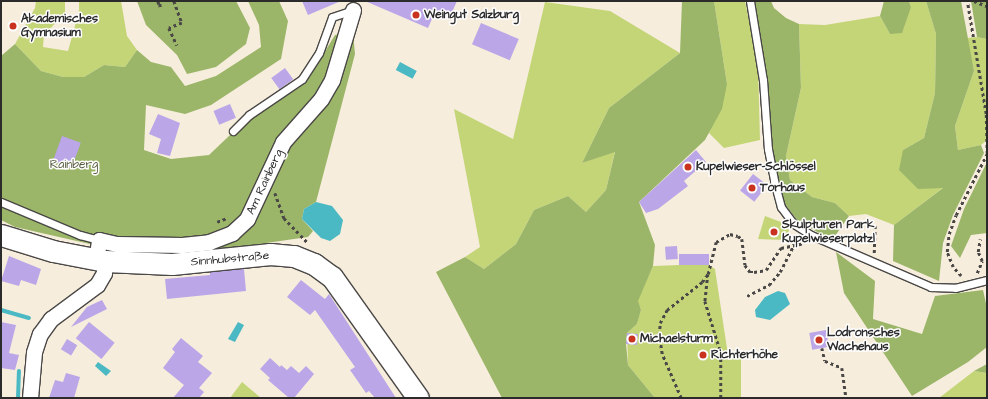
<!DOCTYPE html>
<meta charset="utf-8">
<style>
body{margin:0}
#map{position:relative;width:988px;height:399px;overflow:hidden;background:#f7eddc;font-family:"Architects Daughter",sans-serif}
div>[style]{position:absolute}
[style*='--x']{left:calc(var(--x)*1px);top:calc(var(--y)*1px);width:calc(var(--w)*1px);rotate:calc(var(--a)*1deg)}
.green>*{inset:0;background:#c4d577}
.forest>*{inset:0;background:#9bb668}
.water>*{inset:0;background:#4ab9c3;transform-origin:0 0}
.stream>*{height:4px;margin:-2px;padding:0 2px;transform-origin:2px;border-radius:2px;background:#4ab9c3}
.building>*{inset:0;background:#bba6e8;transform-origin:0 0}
.path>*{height:2.5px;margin-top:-1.25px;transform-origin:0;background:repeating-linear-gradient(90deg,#4a4846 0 3px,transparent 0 6px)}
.roads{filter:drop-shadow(1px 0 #4a4846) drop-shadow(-1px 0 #4a4846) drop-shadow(0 1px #4a4846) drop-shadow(0 -1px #4a4846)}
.lane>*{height:7px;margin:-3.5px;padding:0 3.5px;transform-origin:3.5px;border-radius:3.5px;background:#fff}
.street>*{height:15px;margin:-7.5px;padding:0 7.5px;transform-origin:7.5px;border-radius:7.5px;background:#fff}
.secondary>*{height:21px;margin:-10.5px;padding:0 10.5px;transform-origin:10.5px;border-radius:10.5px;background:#fff}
.dots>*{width:11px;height:11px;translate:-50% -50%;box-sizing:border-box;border:2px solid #fff;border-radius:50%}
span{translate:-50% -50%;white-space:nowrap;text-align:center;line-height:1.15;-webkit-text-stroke:3px #fff;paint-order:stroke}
.poi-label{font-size:12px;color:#2b2b2b;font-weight:700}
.left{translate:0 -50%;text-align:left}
.park-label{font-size:12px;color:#595e42}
.street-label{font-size:12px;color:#2b2b2b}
.frame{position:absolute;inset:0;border:2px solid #2b2b2b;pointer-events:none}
</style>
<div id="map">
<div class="green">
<div style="clip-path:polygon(36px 1px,65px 1px,65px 13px,44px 35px,43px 47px,68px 51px,79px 11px,79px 1px,121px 1px,127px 36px,137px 50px,125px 67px,104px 65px,84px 77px,63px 77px,41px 71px,15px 44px,35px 8px)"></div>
<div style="clip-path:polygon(714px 1px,745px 1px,758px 65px,760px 140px,724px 148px,709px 133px,727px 84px)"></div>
<div style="clip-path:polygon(909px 1px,926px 1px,936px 34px,935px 93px,924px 138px,903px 150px,944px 187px,894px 225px,866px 214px,849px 216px,835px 203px,812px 197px,790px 180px,786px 156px,801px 88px,799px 24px,825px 25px,880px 16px,890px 34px,911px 7px)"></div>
<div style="clip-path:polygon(545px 2px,610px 11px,680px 53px,609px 108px,582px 163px,615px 151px,606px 190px,586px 212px,568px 196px,534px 210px,516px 244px,484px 269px,465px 257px,480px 247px,454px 109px,513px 139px)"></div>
<div style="clip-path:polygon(977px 37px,987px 39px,987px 140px,981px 145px,958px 150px,955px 126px,974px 71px,967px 38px)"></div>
<div style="clip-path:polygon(765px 216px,789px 225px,788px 240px,758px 239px)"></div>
<div style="clip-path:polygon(679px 265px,709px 265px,715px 269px,728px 355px,741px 358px,741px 398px,655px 398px,628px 365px,627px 333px,637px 324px,641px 310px,637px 301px,653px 266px)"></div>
<div style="clip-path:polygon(974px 371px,987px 373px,987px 398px,939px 398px)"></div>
<div style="clip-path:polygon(242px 382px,261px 398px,230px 398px)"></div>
</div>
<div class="forest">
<div style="clip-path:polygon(137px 1px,236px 1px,250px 28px,246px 44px,216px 67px,187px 74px,177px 55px,146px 25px)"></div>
<div style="clip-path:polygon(248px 1px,279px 1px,288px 21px,281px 59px,211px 105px,185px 114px,146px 105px,144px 150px,171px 159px,209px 155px,250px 116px,306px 82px,335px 35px,353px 32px,355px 54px,316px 202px,304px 209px,302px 219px,313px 231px,308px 237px,196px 253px,125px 252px,15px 227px,1px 220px,1px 56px,15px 44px,41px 71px,63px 77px,84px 77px,104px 65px,125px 67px,137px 50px,151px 62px,171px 67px,185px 86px,216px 76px,261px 47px,259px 25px)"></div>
<div style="clip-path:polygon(682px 1px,714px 1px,727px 84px,722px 109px,705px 140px,639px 202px,655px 245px,653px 266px,638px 301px,641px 310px,637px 324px,627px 333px,626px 344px,628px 365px,655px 398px,502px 398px,436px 272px,465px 257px,484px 269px,516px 244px,534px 210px,568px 196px,586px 212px,606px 190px,615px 152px,582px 163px,609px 108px,680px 53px)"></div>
<div style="clip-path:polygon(754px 1px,771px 1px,774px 8px,786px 18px,799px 24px,801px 88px,786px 156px,790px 180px,812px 197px,835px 203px,849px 216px,835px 236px,828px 238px,798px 221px,784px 203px,772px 151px)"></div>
<div style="clip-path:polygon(884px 1px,909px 1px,911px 7px,902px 33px,890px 34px,880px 16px)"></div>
<div style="clip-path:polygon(926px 1px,961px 1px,974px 71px,955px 126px,958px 150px,981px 145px,984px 153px,953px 215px,943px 243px,939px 281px,893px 261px,894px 225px,943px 188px,918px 189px,899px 170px,903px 150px,924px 138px,935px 93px,936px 34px)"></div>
<div style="clip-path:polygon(971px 1px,987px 1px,987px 39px,977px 37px)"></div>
<div style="clip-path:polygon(987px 162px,987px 233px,971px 235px,960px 258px,951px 246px,964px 209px)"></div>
<div style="clip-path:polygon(836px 252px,875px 281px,873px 319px,922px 334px,935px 296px,983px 290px,987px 308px,987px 347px,968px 362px,912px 396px,844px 293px)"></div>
<div style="clip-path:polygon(987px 364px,987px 373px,974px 371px)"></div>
</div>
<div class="water">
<div style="left:400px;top:62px;width:19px;height:9px;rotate:28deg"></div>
<div style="clip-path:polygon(316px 202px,332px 206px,343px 220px,340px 234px,330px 241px,321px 238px,302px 219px,304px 209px)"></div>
<div style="clip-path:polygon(778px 291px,785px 293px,790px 304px,770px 320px,756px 317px,755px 310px,765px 297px)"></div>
<div style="clip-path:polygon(238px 322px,244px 325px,235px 342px,228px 339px)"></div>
<div style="clip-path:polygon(98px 362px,111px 371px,106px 376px,95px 366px)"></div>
</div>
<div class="stream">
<div style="--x:1;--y:310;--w:29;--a:16"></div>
<div style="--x:18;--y:398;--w:27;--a:-88"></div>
</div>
<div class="building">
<div style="clip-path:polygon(302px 1px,341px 1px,308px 15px)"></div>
<div style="clip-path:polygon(365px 1px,457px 1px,449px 19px,435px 12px,428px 28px)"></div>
<div style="left:481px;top:23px;width:41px;height:23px;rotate:23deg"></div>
<div style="left:285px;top:68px;width:14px;height:17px;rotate:54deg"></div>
<div style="left:230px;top:104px;width:15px;height:18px;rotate:67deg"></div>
<div style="clip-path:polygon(158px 114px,180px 123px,170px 156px,157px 153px,161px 139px,149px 134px)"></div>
<div style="left:62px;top:136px;width:20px;height:27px;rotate:20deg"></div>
<div style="clip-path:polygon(696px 150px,706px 162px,684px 181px,688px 186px,658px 209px,646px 213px,639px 202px)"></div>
<div style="left:753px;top:174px;width:18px;height:21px;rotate:38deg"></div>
<div style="left:677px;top:246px;width:13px;height:12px;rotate:86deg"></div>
<div style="left:679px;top:254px;width:30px;height:11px"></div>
<div style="clip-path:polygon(9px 256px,41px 269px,36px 285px,21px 280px,19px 286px,1px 281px)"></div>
<div style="clip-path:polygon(244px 269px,246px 291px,167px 299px,165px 279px,210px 275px,210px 272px)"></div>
<div style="clip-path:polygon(301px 280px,325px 299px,329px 294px,396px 398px,375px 398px,369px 391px,366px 393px,350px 370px,355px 367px,315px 310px,310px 315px,287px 297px)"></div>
<div style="clip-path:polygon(102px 300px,107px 309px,71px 327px,87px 307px)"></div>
<div style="clip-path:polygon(1px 322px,16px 325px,9px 353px,19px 355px,15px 370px,1px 368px)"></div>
<div style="left:89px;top:322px;width:33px;height:21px;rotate:39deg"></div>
<div style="left:826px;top:330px;width:17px;height:17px;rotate:80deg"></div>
<div style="left:627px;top:333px;width:11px;height:11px;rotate:5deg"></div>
<div style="clip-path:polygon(181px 338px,203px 356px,198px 362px,212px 373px,199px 388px,204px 392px,199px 398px,173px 398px,184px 385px,163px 368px,175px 352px,172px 349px)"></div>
<div style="left:67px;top:339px;width:12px;height:12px;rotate:31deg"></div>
<div style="clip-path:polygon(270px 358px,280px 367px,281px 365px,287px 370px,291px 366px,299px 373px,306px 366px,314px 374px,294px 398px,289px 398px,268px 380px,270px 378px,260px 369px)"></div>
<div style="clip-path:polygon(66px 373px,80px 377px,74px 398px,49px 398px,55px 380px,63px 382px)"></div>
</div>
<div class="path">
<div style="--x:158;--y:1;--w:6;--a:72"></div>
<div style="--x:160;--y:7;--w:6;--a:-99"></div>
<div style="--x:174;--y:1;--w:23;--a:70"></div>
<div style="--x:182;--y:23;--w:14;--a:159"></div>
<div style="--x:169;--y:28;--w:19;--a:65"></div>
<div style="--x:974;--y:1;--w:14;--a:21"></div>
<div style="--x:275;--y:193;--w:27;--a:70"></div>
<div style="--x:284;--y:218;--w:35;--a:46"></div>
<div style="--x:217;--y:222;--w:11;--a:-22"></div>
<div style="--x:874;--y:253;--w:27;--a:-88"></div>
<div style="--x:977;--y:273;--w:13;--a:-67"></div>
<div style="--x:982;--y:261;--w:10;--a:-114"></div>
<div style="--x:978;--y:252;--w:13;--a:-81"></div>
<div style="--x:708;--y:274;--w:33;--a:-76"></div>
<div style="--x:716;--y:242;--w:16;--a:-30"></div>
<div style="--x:730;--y:234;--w:8;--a:14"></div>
<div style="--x:738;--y:236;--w:5;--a:37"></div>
<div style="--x:742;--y:239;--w:26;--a:83"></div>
<div style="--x:745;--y:265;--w:9;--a:54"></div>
<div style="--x:750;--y:272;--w:4;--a:0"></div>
<div style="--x:754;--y:272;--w:12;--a:-9"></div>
<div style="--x:766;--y:270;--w:27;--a:-56"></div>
<div style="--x:781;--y:248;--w:24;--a:-12"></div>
<div style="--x:961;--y:276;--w:12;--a:-132"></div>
<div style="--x:953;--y:267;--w:16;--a:-112"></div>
<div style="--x:947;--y:252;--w:18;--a:-84"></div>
<div style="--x:949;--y:234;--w:20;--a:-70"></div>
<div style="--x:956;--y:215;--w:68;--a:-63.1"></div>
<div style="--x:987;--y:154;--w:40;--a:-91.4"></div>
<div style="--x:986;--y:114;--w:115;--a:-99.5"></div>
<div style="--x:747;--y:296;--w:25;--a:-27"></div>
<div style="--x:769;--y:285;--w:17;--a:-50"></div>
<div style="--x:780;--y:272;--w:31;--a:-63"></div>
<div style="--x:822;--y:348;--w:13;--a:77"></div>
<div style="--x:825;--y:361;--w:18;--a:22"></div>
<div style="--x:842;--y:368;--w:30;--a:82"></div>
<div style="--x:681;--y:398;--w:48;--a:-113.4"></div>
<div style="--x:662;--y:354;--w:19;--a:-99"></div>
<div style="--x:659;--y:335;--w:12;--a:-85"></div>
<div style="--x:660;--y:323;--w:15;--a:-62"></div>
<div style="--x:667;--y:310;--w:45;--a:-38.7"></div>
<div style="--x:702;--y:282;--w:10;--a:-53"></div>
<div style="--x:708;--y:274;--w:27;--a:96"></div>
<div style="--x:705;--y:301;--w:54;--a:72.9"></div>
<div style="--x:721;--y:353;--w:45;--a:90"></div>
</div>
<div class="roads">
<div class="lane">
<div style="--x:750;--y:1;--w:80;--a:80.7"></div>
<div style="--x:763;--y:80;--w:69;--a:85.9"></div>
<div style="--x:768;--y:149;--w:33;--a:79"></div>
<div style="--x:774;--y:181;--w:27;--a:75"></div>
<div style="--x:781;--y:207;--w:21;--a:53"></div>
<div style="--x:794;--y:224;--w:20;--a:33"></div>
<div style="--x:811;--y:235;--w:131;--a:23.4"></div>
<div style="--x:931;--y:287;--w:24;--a:2"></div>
<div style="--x:955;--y:288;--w:33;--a:-14"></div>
<div style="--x:233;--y:131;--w:23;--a:-45"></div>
<div style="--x:249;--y:115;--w:64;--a:-34.2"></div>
<div style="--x:302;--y:79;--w:31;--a:-57"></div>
<div style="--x:319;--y:53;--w:38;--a:-70"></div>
<div style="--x:332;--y:17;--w:22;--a:-18"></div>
<div style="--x:1;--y:202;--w:86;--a:22.7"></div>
<div style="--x:80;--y:235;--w:20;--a:15"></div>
</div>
<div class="street">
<div style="--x:96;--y:260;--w:20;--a:-81"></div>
<div style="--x:99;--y:240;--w:18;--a:13"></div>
<div style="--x:117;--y:244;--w:65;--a:0.9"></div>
<div style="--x:182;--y:245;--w:27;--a:-6"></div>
<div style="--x:209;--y:242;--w:25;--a:-21"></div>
<div style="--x:232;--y:233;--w:21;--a:-43"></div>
<div style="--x:247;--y:219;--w:85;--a:-64.9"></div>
<div style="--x:283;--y:142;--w:57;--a:-48.5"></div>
<div style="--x:321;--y:99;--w:22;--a:-60"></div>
<div style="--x:332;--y:80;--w:73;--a:-73.3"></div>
<div style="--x:30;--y:398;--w:46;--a:-85"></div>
<div style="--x:34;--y:352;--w:19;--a:-72"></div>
<div style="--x:40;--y:334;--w:19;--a:-54"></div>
<div style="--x:51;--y:319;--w:57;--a:-36.5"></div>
<div style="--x:97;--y:285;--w:14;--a:-60"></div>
<div style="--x:104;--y:273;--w:12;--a:-85"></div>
</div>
<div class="secondary">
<div style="--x:1;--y:235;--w:54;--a:17.1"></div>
<div style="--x:53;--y:251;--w:53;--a:10.9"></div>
<div style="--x:105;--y:261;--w:67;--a:2.6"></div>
<div style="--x:172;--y:264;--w:99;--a:-5.8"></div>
<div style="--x:270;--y:254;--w:24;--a:5"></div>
<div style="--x:294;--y:256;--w:22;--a:22"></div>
<div style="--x:314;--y:264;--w:22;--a:36"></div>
<div style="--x:332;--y:277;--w:148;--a:54.6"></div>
</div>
</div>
<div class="dots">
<div style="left:416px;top:15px;background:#c8321e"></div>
<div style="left:13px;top:26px;background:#c8321e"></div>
<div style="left:688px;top:167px;background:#c8321e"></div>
<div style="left:752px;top:188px;background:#c8321e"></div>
<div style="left:774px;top:232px;background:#c8321e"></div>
<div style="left:632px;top:339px;background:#c8321e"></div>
<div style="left:819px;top:340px;background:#c8321e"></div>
<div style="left:703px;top:355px;background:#c8321e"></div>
</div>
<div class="poi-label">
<span class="left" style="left:424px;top:15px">Weingut Salzburg</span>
<span class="left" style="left:21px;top:26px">Akademisches<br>Gymnasium</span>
<span class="left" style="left:696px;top:167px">Kupelwieser-Schlössel</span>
<span class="left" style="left:760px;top:188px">Torhaus</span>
<span class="left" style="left:782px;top:232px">Skulpturen Park<br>Kupelwieserplatzl</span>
<span class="left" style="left:827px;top:340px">Lodronsches<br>Wachehaus</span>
<span class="left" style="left:640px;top:339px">Michaelsturm</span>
<span class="left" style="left:711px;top:355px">Richterhöhe</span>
</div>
<div class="park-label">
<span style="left:74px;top:165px">Rainberg</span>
</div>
<div class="street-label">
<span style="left:265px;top:182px;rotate:-65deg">Am Rainberg</span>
<span style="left:230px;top:259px;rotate:-5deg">Sinnhubstraße</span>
</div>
<div class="frame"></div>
</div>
